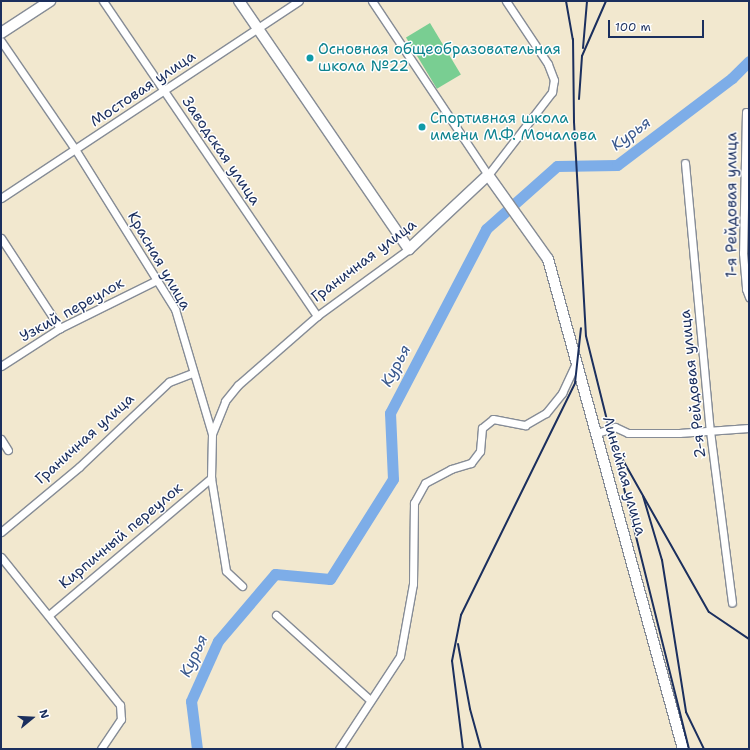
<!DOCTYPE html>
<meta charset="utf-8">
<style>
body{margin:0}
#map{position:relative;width:750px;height:750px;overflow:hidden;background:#f2e8cf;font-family:"Shantell Sans",sans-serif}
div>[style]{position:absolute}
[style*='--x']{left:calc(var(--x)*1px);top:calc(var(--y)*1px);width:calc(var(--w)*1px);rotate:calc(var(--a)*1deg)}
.green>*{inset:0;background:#79ce92;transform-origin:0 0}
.river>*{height:11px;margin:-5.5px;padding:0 5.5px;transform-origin:5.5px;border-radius:5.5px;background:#7dade8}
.roads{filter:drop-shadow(1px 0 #868c96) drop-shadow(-1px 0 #868c96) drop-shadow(0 1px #868c96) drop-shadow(0 -1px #868c96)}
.street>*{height:7px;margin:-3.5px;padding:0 3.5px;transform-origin:3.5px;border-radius:3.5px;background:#fff}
.secondary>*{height:10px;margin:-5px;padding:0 5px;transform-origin:5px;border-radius:5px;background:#fff}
.rail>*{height:2px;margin:-1px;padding:0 1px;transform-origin:1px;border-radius:1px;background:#1b2f5e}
.dots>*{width:11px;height:11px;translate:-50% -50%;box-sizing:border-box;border:2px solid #fff;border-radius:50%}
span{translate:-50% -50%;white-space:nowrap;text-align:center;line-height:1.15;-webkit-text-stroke:3px #fff;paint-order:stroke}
.culture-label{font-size:15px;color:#0d838f}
.left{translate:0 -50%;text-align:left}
.street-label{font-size:15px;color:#1b2f5e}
.water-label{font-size:16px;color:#3d5b8e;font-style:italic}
.frame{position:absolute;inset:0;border:2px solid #1b2f5e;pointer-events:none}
.north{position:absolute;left:12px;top:698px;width:40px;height:40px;-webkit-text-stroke:3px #fff;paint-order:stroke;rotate:72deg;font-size:11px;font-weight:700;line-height:16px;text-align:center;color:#1b2f5e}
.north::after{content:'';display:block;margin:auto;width:14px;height:18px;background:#1b2f5e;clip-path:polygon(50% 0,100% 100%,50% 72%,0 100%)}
.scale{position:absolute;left:608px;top:20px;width:96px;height:18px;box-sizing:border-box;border:2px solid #1b2f5e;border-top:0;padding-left:5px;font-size:12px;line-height:14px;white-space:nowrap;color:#1b2f5e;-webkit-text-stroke:3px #fff;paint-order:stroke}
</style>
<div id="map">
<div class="green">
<div style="left:430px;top:23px;width:60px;height:28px;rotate:59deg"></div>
</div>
<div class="river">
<div style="--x:197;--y:749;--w:48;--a:-97.1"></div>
<div style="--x:191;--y:701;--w:66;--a:-65.8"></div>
<div style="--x:218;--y:641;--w:88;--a:-49.6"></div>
<div style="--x:275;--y:574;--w:55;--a:5.2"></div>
<div style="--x:330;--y:579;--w:118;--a:-57.8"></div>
<div style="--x:393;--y:479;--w:66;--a:-92.6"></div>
<div style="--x:390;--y:413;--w:208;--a:-62.4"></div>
<div style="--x:486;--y:229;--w:95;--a:-41.6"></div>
<div style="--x:557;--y:166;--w:60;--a:-1"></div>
<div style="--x:617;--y:165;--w:144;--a:-37.1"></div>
<div style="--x:732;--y:78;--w:24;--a:-45"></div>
</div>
<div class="roads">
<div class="street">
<div style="--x:103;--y:1;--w:381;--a:55.8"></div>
<div style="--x:372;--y:1;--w:209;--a:56.3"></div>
<div style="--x:488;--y:175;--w:105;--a:-52.4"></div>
<div style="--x:552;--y:92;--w:12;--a:-81"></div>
<div style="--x:554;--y:80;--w:17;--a:-111"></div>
<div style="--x:548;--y:64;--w:76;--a:-123.7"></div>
<div style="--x:1;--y:41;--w:131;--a:55.6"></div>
<div style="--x:75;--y:149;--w:189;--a:58"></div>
<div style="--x:175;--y:309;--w:130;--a:73.5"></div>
<div style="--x:212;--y:434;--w:44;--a:91.3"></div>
<div style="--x:211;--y:478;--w:94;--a:80.8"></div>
<div style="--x:226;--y:571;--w:22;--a:43"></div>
<div style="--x:746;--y:112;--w:141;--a:91.2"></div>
<div style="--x:743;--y:253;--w:36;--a:85"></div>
<div style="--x:746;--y:289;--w:9;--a:69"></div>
<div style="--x:685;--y:163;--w:269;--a:84.7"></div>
<div style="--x:710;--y:431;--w:173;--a:82.7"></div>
<div style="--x:1;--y:198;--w:357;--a:-33.5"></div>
<div style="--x:1;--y:238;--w:108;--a:56.8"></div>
<div style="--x:1;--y:366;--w:70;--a:-32.8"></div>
<div style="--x:60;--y:328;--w:108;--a:-26.3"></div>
<div style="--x:597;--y:433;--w:19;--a:-18"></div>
<div style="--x:615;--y:427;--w:14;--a:25"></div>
<div style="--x:628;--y:433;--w:51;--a:0"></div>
<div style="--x:679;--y:433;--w:70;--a:-4.1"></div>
<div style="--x:212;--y:434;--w:35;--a:-68"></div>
<div style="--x:225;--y:401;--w:21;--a:-51"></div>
<div style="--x:238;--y:385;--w:105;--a:-41.1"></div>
<div style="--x:317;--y:316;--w:114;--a:-36.1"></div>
<div style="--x:1;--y:439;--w:13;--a:58"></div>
<div style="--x:1;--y:532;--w:102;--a:-39.8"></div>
<div style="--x:79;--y:467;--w:124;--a:-43.4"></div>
<div style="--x:169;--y:382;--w:25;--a:-21"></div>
<div style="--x:1;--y:557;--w:190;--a:51.2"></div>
<div style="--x:120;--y:705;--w:14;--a:86"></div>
<div style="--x:121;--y:719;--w:36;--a:124"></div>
<div style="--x:49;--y:615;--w:212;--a:-40.2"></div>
<div style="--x:276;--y:615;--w:127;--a:42.1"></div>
<div style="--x:339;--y:749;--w:111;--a:-56.7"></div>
<div style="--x:400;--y:656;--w:73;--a:-79.8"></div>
<div style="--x:413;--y:584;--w:81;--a:-89.3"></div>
<div style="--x:414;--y:503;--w:23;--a:-61"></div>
<div style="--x:425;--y:483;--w:30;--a:-28"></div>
<div style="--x:451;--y:469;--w:21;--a:-17"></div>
<div style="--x:471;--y:463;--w:15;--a:-53"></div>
<div style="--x:480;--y:451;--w:23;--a:-85"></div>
<div style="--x:482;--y:428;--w:14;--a:-39"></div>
<div style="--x:493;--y:419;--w:33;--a:11"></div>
<div style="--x:525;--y:425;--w:24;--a:-30"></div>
<div style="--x:546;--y:413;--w:26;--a:-51"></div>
<div style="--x:562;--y:393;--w:35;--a:-65"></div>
</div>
<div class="secondary">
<div style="--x:239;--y:1;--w:301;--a:55.6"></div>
<div style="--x:409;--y:249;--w:108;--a:-43.1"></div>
<div style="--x:488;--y:175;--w:103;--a:54.5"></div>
<div style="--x:548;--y:259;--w:508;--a:74.6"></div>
<div style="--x:1;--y:33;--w:59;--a:-33.1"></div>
</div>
</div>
<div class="rail">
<div style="--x:566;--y:1;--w:39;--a:80"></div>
<div style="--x:573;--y:39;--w:83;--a:89.3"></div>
<div style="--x:574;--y:122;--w:214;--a:86.8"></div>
<div style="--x:586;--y:336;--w:426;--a:76"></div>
<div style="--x:583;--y:48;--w:47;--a:-85.1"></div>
<div style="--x:579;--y:99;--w:43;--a:-86"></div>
<div style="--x:582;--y:56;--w:60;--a:-66.4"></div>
<div style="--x:620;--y:455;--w:180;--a:60.5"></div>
<div style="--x:709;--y:612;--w:48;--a:34"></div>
<div style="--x:643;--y:496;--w:67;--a:73.5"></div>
<div style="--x:662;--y:560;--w:154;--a:81"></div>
<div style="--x:686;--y:712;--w:41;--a:64.1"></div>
<div style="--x:458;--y:644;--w:66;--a:79.5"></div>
<div style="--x:470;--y:709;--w:41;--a:74.6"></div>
<div style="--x:463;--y:749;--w:89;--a:-97.1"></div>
<div style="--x:452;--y:661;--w:47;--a:-78.9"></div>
<div style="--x:461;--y:615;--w:258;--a:-63.8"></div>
<div style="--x:575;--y:383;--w:55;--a:-83.8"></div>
</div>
<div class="dots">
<div style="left:310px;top:58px;background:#0f9aa8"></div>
<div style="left:422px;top:127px;background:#0f9aa8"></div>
</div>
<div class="culture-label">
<span class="left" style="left:318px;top:58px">Основная общеобразовательная<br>школа №22</span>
<span class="left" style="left:430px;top:127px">Спортивная школа<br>имени М.Ф. Мочалова</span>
</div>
<div class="street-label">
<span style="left:143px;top:89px;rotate:-34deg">Мостовая улица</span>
<span style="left:221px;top:151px;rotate:56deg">Заводская улица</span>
<span style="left:732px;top:205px;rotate:-90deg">1-я Рейдовая улица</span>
<span style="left:159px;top:261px;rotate:60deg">Красная улица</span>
<span style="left:364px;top:261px;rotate:-37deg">Граничная улица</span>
<span style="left:72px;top:310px;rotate:-29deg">Узкий переулок</span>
<span style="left:693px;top:384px;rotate:-96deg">2-я Рейдовая улица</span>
<span style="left:85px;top:439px;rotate:-42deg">Граничная улица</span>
<span style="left:624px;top:476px;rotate:74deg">Линейная улица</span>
<span style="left:121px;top:536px;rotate:-40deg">Кирпичный переулок</span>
</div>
<div class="water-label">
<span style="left:631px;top:134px;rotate:-37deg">Курья</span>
<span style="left:396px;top:366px;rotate:-62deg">Курья</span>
<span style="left:194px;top:656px;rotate:-65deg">Курья</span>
</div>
<div class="frame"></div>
<div class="north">N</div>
<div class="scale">100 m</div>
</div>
